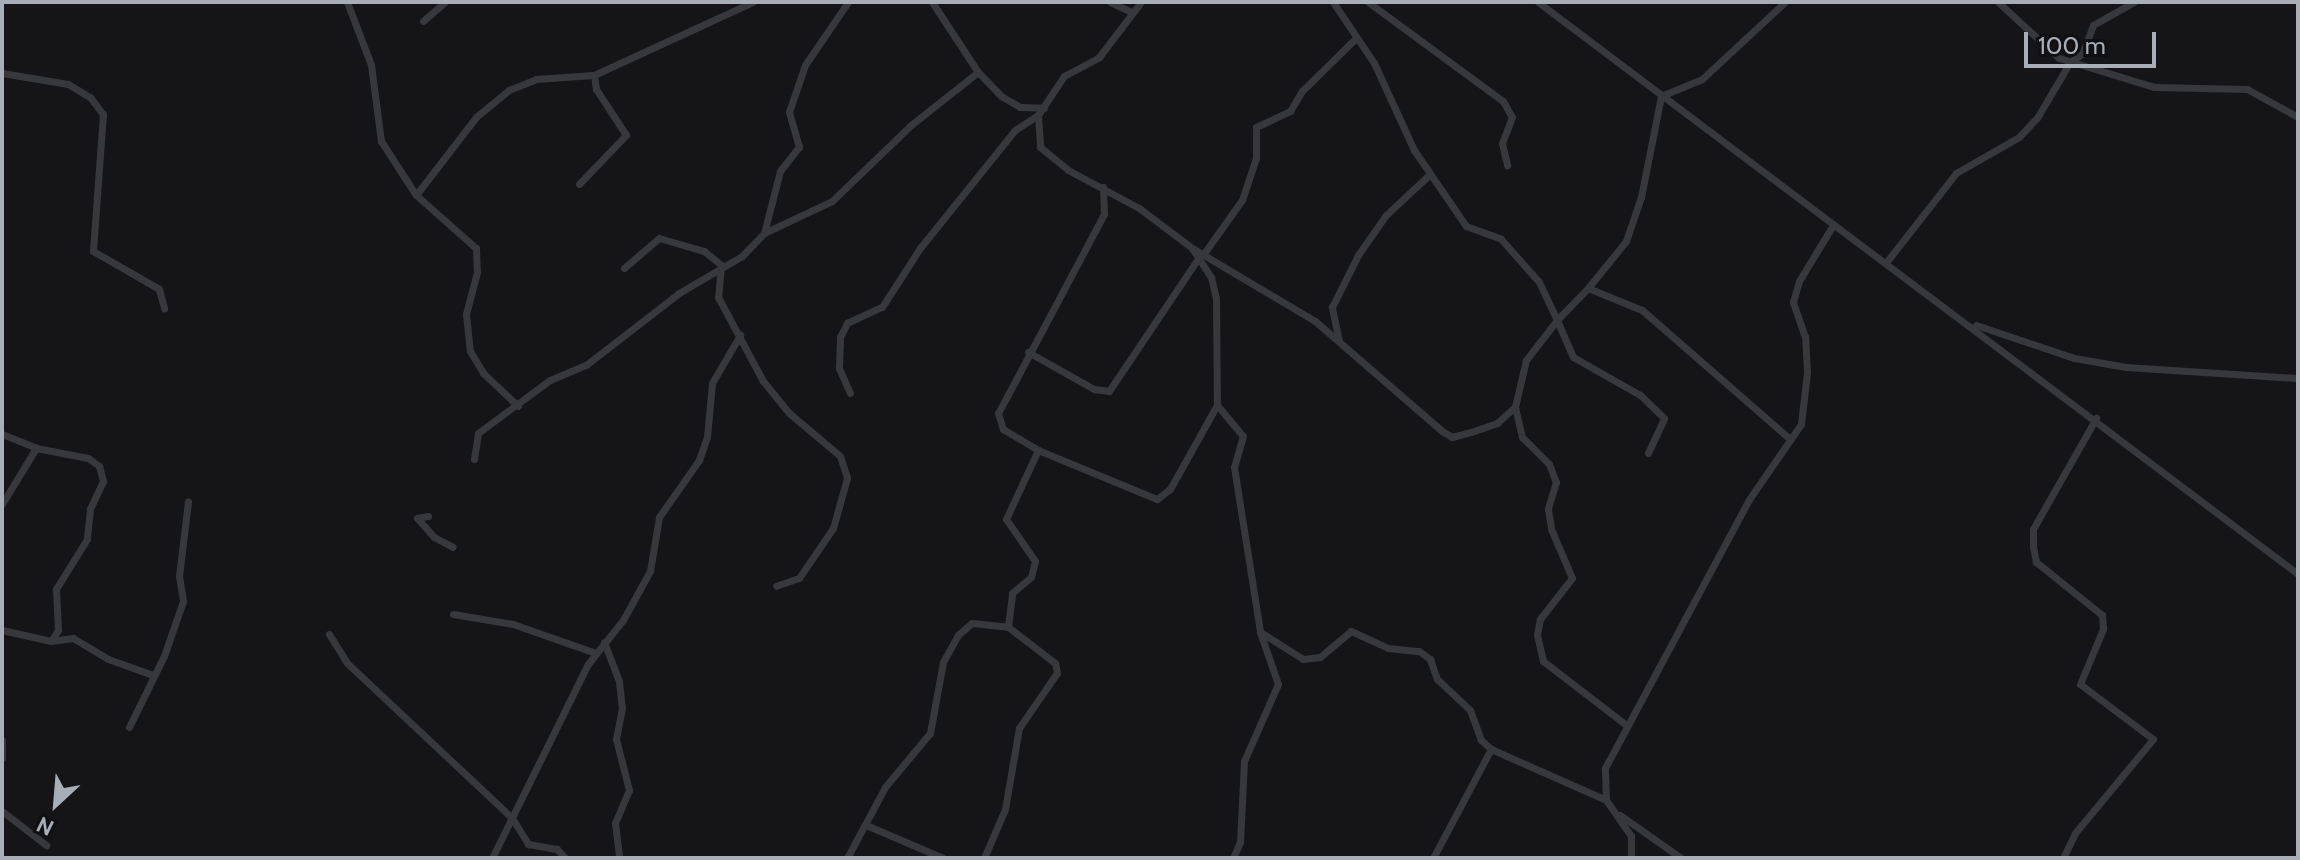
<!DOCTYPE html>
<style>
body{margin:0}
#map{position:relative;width:2300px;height:860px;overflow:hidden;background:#151517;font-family:Cabin,sans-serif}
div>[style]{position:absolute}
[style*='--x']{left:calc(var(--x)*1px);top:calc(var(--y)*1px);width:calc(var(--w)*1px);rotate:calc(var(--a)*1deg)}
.street>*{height:7px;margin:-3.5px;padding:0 3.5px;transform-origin:3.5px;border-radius:3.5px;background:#36383c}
span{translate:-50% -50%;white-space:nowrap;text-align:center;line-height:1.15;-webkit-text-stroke:8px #101012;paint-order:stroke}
.frame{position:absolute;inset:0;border:4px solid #a7aeb7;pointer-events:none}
.north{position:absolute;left:16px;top:764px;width:80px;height:80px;-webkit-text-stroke:6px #101012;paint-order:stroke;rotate:206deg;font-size:22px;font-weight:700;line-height:32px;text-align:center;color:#a7aeb7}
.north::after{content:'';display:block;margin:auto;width:28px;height:36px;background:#a7aeb7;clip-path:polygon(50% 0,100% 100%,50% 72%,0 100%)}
.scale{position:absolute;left:2024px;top:32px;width:132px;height:36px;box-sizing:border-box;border:4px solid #a7aeb7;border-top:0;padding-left:10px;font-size:24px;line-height:28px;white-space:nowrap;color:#a7aeb7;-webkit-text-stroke:6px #101012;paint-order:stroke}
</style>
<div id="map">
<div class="street">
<div style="--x:347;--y:2;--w:67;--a:69.1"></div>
<div style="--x:371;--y:65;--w:77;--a:82.5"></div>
<div style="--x:381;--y:141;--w:64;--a:57.1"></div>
<div style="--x:416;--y:195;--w:80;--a:41.5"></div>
<div style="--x:476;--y:248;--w:24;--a:88"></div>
<div style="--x:477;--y:272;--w:43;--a:104.7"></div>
<div style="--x:466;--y:314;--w:37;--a:84"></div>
<div style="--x:470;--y:351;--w:26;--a:59"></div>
<div style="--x:483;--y:373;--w:48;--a:43.3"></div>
<div style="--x:932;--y:2;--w:84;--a:56.7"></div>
<div style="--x:978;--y:72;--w:33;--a:46"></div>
<div style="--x:1001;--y:96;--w:22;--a:30"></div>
<div style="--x:1020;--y:107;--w:24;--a:2"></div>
<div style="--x:1110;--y:2;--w:23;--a:25"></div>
<div style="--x:1333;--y:2;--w:73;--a:56.1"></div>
<div style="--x:1374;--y:63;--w:96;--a:65.3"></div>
<div style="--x:1414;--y:150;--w:92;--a:55.6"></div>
<div style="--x:1466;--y:226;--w:37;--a:20"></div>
<div style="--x:1501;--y:239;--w:57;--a:48.5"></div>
<div style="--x:1539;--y:282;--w:42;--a:64.7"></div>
<div style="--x:1557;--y:320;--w:51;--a:127.8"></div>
<div style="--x:1526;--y:360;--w:48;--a:103.2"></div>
<div style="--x:1515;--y:407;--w:31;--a:77"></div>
<div style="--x:1522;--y:437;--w:38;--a:45"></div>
<div style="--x:1549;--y:464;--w:19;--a:69"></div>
<div style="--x:1556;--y:482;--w:28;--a:107"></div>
<div style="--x:1548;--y:509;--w:20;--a:81"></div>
<div style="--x:1551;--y:529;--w:53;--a:66.8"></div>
<div style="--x:1572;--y:578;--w:52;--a:128"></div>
<div style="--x:1540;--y:619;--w:16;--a:101"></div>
<div style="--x:1537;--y:635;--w:27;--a:77"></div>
<div style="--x:1543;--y:661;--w:105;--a:37.6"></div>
<div style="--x:1368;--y:2;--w:167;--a:36.3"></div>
<div style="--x:1503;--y:101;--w:18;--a:61"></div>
<div style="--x:1512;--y:117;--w:28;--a:111"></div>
<div style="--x:1502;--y:143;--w:23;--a:77"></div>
<div style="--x:1538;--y:2;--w:951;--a:36.97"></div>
<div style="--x:1998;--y:2;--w:83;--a:42.6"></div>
<div style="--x:2059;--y:58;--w:99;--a:17"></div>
<div style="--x:2154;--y:87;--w:93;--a:1.2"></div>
<div style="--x:2247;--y:89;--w:58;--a:28.8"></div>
<div style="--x:423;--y:21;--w:29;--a:-41"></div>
<div style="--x:2;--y:73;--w:67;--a:9.5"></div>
<div style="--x:68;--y:84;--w:26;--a:31"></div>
<div style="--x:90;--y:97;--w:21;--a:53"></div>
<div style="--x:103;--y:114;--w:137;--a:94.2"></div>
<div style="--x:93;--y:251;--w:76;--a:29.9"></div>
<div style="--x:159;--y:289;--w:20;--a:75"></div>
<div style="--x:1038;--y:115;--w:32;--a:86"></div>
<div style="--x:1040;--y:147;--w:36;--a:39"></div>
<div style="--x:1068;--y:170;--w:81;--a:28.2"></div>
<div style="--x:1139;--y:208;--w:66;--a:37"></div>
<div style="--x:1192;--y:248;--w:143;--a:30.7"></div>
<div style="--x:1315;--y:321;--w:168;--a:40.9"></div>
<div style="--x:1442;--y:431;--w:12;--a:31"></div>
<div style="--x:1452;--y:437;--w:20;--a:-15"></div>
<div style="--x:1471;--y:432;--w:28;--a:-19"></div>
<div style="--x:1497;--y:423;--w:24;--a:-42"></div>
<div style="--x:579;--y:184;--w:68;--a:-46.2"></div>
<div style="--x:626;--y:135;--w:55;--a:-123.1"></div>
<div style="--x:596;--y:89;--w:14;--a:-98"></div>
<div style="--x:1103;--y:187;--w:27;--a:88"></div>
<div style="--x:1104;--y:214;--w:225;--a:118"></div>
<div style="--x:998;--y:413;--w:17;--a:73"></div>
<div style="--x:1003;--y:429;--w:41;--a:31"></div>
<div style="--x:1038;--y:450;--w:129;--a:22.4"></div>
<div style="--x:1157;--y:499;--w:16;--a:-38"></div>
<div style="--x:1170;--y:489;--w:96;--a:-60.8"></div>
<div style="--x:416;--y:195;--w:98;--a:-52.4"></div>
<div style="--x:476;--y:117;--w:43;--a:-39.3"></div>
<div style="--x:509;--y:90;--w:29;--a:-22"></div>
<div style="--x:536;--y:79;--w:58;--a:-3.9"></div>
<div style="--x:594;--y:75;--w:175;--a:-24.7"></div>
<div style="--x:764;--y:233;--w:64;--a:-75.5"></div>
<div style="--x:780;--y:171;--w:31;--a:-52"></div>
<div style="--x:799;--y:147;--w:36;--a:-106"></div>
<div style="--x:789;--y:112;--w:50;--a:-71.2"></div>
<div style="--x:805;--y:65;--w:76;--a:-55.7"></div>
<div style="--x:1192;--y:248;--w:35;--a:57"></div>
<div style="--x:1211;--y:277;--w:22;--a:77"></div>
<div style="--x:1216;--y:298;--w:107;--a:89.5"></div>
<div style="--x:1217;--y:405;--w:40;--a:50"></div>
<div style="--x:1243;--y:436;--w:32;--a:106"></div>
<div style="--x:1234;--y:467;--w:167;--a:81"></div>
<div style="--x:1260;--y:632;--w:55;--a:70.9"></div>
<div style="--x:1278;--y:684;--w:84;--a:113.8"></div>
<div style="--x:1244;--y:761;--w:81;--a:92.8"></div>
<div style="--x:1240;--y:842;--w:17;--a:114"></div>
<div style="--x:1205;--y:252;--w:64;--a:-54.6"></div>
<div style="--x:1242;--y:200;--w:44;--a:-71.6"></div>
<div style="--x:1256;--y:158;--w:31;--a:-90"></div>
<div style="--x:1256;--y:127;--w:38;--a:-25"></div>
<div style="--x:1290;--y:111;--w:23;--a:-59"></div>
<div style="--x:1302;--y:91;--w:76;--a:-44.5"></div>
<div style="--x:1888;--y:260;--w:110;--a:-52"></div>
<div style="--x:1956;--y:173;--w:73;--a:-29.7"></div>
<div style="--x:2019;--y:137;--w:26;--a:-47"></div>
<div style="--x:2037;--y:118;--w:65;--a:-59.5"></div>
<div style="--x:2070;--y:62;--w:14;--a:-34"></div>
<div style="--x:2082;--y:54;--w:31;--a:-69"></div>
<div style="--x:2093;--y:25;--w:47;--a:-29.3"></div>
<div style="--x:624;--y:268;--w:46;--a:-40.6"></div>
<div style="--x:659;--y:238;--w:47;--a:16.1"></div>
<div style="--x:704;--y:251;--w:22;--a:39"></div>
<div style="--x:721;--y:265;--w:32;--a:95"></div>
<div style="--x:718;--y:297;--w:95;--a:61.8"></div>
<div style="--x:763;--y:381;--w:41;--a:50.9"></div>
<div style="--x:789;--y:413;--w:67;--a:40.1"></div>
<div style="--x:840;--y:456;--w:23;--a:72"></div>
<div style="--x:847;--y:478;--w:52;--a:105.6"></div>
<div style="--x:833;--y:528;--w:60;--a:124.2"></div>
<div style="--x:799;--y:578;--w:24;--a:161"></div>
<div style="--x:1588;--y:288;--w:60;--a:-51"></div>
<div style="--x:1626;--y:241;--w:46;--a:-71.2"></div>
<div style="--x:1641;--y:197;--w:103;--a:-78.8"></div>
<div style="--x:1661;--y:96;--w:44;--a:-22.5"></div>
<div style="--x:1702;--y:79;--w:113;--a:-42.9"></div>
<div style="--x:1976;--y:325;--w:103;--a:18.6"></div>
<div style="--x:2074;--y:358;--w:53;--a:9.8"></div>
<div style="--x:2126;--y:367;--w:172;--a:3.7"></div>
<div style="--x:1339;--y:341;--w:35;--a:-102"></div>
<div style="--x:1332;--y:307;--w:58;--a:-63.4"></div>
<div style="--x:1358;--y:255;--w:49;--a:-55"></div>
<div style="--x:1386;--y:215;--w:60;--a:-43"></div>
<div style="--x:1028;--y:352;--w:76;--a:29.3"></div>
<div style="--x:1094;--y:389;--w:15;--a:8"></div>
<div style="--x:1109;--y:391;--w:158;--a:-56.1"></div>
<div style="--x:850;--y:393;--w:27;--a:-114"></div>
<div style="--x:839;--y:368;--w:31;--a:-88"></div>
<div style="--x:840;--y:337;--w:16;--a:-63"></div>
<div style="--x:847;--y:323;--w:38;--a:-25"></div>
<div style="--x:882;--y:307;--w:70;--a:-57.2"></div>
<div style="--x:920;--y:248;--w:151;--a:-51.2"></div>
<div style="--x:1015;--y:130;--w:27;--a:-33"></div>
<div style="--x:1038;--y:115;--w:47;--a:-56.3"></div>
<div style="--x:1064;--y:76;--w:40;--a:-28"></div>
<div style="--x:1099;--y:57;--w:69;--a:-52.6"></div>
<div style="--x:2;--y:434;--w:37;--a:22"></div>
<div style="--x:36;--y:448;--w:53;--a:10.9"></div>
<div style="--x:88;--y:458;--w:14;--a:36"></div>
<div style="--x:99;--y:466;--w:16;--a:75"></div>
<div style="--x:103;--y:481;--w:31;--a:115"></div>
<div style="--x:90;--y:509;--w:30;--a:96"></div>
<div style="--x:87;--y:539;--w:59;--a:121.8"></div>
<div style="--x:56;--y:589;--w:41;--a:87.2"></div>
<div style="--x:58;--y:630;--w:13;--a:122"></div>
<div style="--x:1648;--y:453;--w:38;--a:-65"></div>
<div style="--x:1664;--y:418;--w:33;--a:-136"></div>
<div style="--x:1640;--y:395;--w:77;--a:-150.4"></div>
<div style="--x:1573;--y:357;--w:40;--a:-113.4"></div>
<div style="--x:1557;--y:320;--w:45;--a:-45.9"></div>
<div style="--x:1588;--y:288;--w:58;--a:22.2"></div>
<div style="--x:1642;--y:310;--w:196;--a:41.1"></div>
<div style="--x:474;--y:459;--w:26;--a:-81"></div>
<div style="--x:478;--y:433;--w:89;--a:-36.4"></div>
<div style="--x:550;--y:380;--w:39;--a:-23"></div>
<div style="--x:586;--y:365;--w:118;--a:-37.7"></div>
<div style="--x:679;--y:293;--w:73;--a:-30.4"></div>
<div style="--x:742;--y:256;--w:32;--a:-46"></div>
<div style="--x:764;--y:233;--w:75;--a:-25.2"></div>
<div style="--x:832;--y:201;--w:110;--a:-43.9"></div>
<div style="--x:911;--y:125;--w:85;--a:-38.3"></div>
<div style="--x:2;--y:504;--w:66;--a:-58.7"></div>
<div style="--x:428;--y:516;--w:11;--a:170"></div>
<div style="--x:417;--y:518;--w:25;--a:48"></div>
<div style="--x:434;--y:537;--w:21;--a:28"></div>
<div style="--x:453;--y:614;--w:61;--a:9.5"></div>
<div style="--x:513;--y:624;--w:88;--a:19.3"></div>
<div style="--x:2;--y:630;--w:50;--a:12.7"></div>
<div style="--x:51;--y:641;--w:22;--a:-8"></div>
<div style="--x:73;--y:638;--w:41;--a:31"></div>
<div style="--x:108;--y:659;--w:48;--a:19.6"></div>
<div style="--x:1260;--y:632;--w:51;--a:32.1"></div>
<div style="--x:1303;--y:659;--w:17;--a:-7"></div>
<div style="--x:1320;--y:657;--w:40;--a:-40"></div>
<div style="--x:1351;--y:631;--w:41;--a:24.7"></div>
<div style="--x:1388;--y:648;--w:31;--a:6"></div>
<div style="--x:1419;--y:651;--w:14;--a:36"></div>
<div style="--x:1430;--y:659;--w:21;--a:71"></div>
<div style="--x:1437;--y:679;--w:45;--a:43.2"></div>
<div style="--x:1470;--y:710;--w:32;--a:70"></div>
<div style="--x:1481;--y:740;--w:13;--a:42"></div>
<div style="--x:1491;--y:749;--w:126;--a:23.9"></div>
<div style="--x:329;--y:634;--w:34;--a:58"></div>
<div style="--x:347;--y:663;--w:226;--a:43.2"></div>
<div style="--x:512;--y:818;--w:31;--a:58"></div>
<div style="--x:528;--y:844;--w:29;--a:10"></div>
<div style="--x:557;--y:849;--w:12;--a:48"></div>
<div style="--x:604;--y:642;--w:42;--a:69"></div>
<div style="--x:619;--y:681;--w:27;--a:84"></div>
<div style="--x:622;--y:708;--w:32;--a:101"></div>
<div style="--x:616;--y:739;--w:53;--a:75.7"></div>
<div style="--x:629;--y:790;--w:36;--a:113"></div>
<div style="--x:615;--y:823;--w:35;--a:83"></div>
<div style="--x:129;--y:727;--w:79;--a:-63.8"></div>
<div style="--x:164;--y:656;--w:58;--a:-70.9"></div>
<div style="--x:183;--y:601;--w:25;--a:-99"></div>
<div style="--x:179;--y:576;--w:75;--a:-83.1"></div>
<div style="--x:2;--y:740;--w:18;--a:90"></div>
<div style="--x:2;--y:811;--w:56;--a:37.7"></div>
<div style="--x:1620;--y:815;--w:75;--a:35.2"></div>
<div style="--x:866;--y:825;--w:84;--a:23.2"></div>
<div style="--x:492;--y:858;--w:216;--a:-63.7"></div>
<div style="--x:588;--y:664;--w:56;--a:-51.5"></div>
<div style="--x:623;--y:620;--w:56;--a:-61.1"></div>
<div style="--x:650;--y:571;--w:55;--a:-80.5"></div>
<div style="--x:659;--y:517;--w:70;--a:-54.9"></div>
<div style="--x:699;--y:460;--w:24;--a:-71"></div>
<div style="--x:707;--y:437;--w:54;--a:-84.7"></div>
<div style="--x:712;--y:383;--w:56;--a:-59.7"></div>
<div style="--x:847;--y:858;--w:81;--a:-61.8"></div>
<div style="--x:885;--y:787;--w:70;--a:-50.2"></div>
<div style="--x:930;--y:733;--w:72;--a:-79.6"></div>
<div style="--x:943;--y:662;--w:31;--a:-61"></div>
<div style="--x:958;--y:635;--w:18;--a:-41"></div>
<div style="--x:972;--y:623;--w:36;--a:6"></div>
<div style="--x:984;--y:858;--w:53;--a:-66.8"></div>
<div style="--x:1005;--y:809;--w:82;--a:-80.2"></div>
<div style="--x:1019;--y:728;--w:67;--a:-55.4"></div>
<div style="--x:1057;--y:673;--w:10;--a:-101"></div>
<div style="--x:1055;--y:663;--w:59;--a:-142.5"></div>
<div style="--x:1008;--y:627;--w:34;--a:-83"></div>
<div style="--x:1012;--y:593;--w:25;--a:-40"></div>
<div style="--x:1031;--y:577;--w:16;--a:-76"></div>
<div style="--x:1035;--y:561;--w:51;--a:-124.6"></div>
<div style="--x:1006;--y:519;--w:76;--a:-65.1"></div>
<div style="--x:1433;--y:858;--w:123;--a:-62"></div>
<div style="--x:1631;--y:858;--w:22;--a:-90"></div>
<div style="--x:1631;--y:836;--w:44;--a:-124.8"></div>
<div style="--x:1606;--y:800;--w:32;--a:-92"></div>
<div style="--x:1605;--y:768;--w:306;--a:-61.8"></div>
<div style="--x:1750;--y:498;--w:90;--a:-55.4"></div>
<div style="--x:1801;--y:424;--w:52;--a:-83.4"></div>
<div style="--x:1807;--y:372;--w:35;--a:-93"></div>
<div style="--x:1805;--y:337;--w:37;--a:-109"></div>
<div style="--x:1793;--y:302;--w:22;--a:-74"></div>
<div style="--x:1799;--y:281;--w:66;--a:-58.7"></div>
<div style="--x:2063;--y:858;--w:28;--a:-64"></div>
<div style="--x:2075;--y:833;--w:122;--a:-50.3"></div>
<div style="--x:2153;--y:739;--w:91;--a:-143"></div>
<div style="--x:2080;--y:684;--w:60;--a:-67.3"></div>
<div style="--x:2103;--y:629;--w:14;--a:-94"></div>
<div style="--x:2102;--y:615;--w:85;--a:-141.2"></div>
<div style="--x:2036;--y:562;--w:16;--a:-101"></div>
<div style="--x:2033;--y:546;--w:17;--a:-90"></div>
<div style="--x:2033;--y:529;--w:128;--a:-60.4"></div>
</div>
<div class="frame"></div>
<div class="north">N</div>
<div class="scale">100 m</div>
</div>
